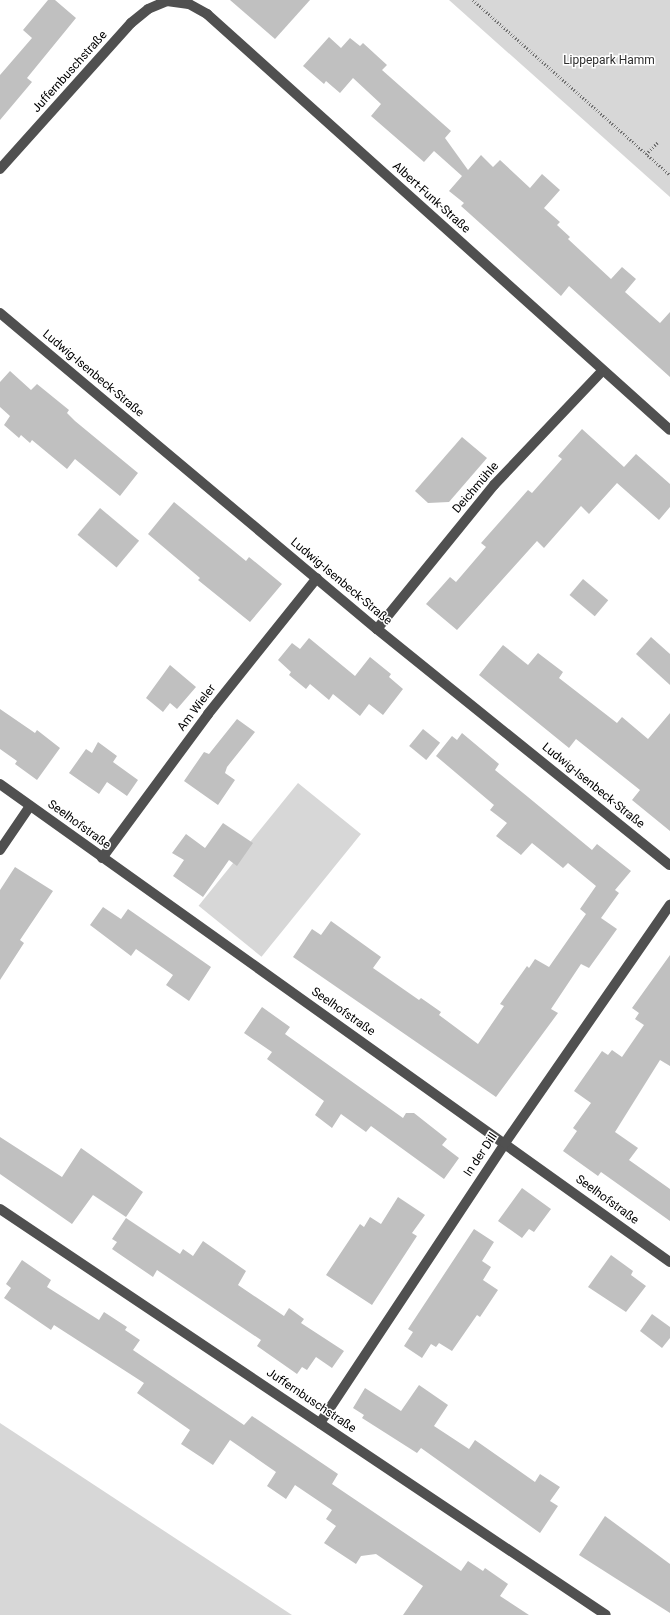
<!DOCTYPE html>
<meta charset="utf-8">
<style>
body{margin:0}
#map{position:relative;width:670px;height:1615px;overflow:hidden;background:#fff;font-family:Roboto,sans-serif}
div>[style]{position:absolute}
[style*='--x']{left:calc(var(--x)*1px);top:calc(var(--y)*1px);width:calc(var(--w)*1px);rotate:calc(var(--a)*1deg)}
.green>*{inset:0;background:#d7d7d7;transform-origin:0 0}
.building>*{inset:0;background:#c0c0c0;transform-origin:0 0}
.path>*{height:2.5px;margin-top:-1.25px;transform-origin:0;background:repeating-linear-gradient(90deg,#727272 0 1px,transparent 0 3px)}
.minor>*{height:10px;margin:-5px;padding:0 5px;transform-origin:5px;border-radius:5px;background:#505050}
span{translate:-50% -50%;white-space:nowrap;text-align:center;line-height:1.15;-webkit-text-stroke:3px #fff;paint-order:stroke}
.park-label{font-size:12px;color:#2e2e2e}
.street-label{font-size:12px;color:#000}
</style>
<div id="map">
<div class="green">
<div style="clip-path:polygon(449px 0,670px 0,670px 197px)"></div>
<div style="left:298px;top:783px;width:81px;height:158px;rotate:39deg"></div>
<div style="clip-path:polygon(0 1423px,292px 1615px,0 1615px)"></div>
</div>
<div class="building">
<div style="clip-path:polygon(48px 0,55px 0,76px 18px,27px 78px,32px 82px,0 120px,0 75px,32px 38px,23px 30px)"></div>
<div style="clip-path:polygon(230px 0,310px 0,275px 39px)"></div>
<div style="clip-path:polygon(329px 37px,341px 48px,350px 38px,360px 46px,363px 43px,387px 65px,382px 70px,451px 131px,445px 138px,468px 170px,481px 155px,493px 167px,500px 160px,530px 188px,542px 174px,560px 190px,544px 208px,560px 222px,557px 225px,570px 237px,568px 239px,611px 279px,622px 267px,636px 279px,625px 292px,660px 323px,670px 312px,670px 377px,569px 286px,561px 296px,461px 206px,464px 203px,449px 191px,462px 176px,434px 151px,424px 162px,371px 116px,381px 104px,353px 78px,340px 93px,326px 81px,324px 84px,303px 66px)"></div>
<div style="clip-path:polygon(10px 371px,31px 390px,37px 384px,69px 410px,67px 413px,75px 421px,138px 473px,120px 496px,75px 459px,67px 469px,32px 440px,30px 443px,21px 435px,19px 438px,4px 425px,10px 416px,0 407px,0 382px)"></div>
<div style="clip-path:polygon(582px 429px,624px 467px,636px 454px,670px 484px,670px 507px,659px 520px,617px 483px,589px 514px,581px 506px,544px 548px,537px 541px,457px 630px,426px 604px,450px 577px,456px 582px,486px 547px,481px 543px,528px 490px,532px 493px,562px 459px,558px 456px)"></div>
<div style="clip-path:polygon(462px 437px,487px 458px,449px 502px,428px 503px,415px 491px)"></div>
<div style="clip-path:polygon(174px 502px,246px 561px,249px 557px,282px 584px,250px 622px,198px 580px,200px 578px,148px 534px)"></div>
<div style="left:100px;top:508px;width:51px;height:35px;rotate:40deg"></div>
<div style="left:583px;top:579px;width:33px;height:21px;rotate:40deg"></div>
<div style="clip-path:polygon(651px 637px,670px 654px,670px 685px,636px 654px)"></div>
<div style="clip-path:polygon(309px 638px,355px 676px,370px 657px,391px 674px,389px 677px,403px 689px,383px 715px,369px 704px,360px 716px,333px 694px,329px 700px,310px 684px,306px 689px,289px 675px,291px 672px,278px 660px,292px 643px,300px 649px)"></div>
<div style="clip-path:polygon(503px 645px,528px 665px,538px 653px,563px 672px,559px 678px,617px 723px,622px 717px,648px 739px,670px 713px,670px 831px,632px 800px,640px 790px,576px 739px,569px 748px,479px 675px)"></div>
<div style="clip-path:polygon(170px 665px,196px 687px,177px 709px,170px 703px,163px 712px,146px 698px)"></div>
<div style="clip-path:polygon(0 709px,35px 733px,37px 730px,60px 748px,37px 780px,15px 764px,17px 761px,0 749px)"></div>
<div style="clip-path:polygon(237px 719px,255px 732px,227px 767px,225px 773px,235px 780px,218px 805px,184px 781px,204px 752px,209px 754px)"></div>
<div style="left:423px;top:729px;width:22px;height:22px;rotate:39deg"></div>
<div style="clip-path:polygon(462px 733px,499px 764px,495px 770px,528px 797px,592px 850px,597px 844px,631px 871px,615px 890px,619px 893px,601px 918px,617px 929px,589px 968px,581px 964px,551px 1009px,558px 1013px,496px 1097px,293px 957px,312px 929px,321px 935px,331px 921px,381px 957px,373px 968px,419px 1000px,421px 998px,441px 1012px,439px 1015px,478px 1044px,504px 1006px,500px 1004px,527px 966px,529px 968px,535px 959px,549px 967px,586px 914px,580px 909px,596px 886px,568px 863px,563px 868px,532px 843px,521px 855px,496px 836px,507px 823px,490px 810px,494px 805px,436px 756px,452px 736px,457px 740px)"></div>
<div style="clip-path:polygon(98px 742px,117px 756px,113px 762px,138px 780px,127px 796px,107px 782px,99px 794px,69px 773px,86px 749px,92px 753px)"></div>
<div style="clip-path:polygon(223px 823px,253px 843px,237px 866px,229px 860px,203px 897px,173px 876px,184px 860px,172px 853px,186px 834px,205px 848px)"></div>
<div style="clip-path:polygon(15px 867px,53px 891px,20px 940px,24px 943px,0 980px,0 890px)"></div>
<div style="clip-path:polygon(103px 907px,121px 919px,128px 909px,211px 967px,189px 1001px,166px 985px,173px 975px,136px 949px,131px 956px,90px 925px)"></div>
<div style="clip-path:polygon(670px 955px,670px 1066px,660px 1060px,615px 1132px,638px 1148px,629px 1160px,670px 1189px,670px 1221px,601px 1172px,598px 1176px,563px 1151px,577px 1131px,573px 1128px,591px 1103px,574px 1091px,602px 1051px,608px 1055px,612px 1050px,622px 1057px,644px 1025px,635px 1019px,639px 1013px,632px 1008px)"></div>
<div style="clip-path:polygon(262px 1007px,290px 1027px,285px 1034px,403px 1118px,406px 1113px,414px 1113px,447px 1139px,442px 1145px,459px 1158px,444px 1179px,371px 1126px,366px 1132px,341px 1114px,332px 1128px,315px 1115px,324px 1101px,267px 1059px,272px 1052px,244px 1033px)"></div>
<div style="clip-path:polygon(0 1137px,62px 1177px,81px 1148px,143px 1192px,126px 1217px,93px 1195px,72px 1224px,0 1174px)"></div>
<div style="clip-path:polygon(522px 1188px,551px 1209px,534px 1232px,529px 1229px,522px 1238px,498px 1221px)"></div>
<div style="clip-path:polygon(398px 1197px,425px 1215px,412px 1233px,417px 1236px,372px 1305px,326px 1275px,360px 1224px,364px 1227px,370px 1217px,381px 1224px)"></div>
<div style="clip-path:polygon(126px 1218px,180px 1254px,183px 1249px,193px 1256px,203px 1241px,246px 1271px,238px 1285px,284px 1316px,289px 1308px,304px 1319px,301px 1323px,344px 1351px,332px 1368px,316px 1357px,307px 1370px,302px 1367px,297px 1374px,257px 1346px,261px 1340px,157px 1270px,153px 1277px,112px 1249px,117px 1242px,112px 1239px)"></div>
<div style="clip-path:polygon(474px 1229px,494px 1242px,482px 1261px,491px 1267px,483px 1280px,498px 1290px,480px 1317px,477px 1315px,452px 1351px,439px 1343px,436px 1347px,431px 1344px,422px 1358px,404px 1346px,413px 1332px,408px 1329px)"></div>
<div style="clip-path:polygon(611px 1255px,633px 1271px,631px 1275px,646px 1286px,626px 1312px,588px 1287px)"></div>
<div style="clip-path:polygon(22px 1260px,51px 1280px,47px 1287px,99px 1320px,104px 1312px,127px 1327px,125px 1330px,140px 1340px,133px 1350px,244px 1425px,252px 1416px,338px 1474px,332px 1484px,461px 1571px,468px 1561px,483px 1571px,485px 1568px,508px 1584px,500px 1596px,529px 1615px,403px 1615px,423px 1586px,376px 1554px,361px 1556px,356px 1564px,324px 1543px,336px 1526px,326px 1519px,332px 1510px,295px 1485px,286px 1499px,267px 1486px,276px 1472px,230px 1440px,213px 1465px,181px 1444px,190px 1430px,137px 1393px,144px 1383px,54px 1325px,51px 1330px,4px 1298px,11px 1288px,6px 1284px)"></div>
<div style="clip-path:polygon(652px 1314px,670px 1327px,670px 1338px,662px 1348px,640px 1331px)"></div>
<div style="clip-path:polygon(419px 1385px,448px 1405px,434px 1426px,469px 1449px,475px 1440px,535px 1482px,540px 1474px,560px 1487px,550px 1501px,558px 1506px,540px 1533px,421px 1448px,417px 1453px,362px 1418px,364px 1415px,353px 1408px,365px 1388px,401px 1411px)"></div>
<div style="clip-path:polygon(605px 1516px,670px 1564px,670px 1613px,579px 1555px)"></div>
</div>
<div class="path">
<div style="--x:473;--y:0;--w:264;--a:41.6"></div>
<div style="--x:646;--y:154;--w:17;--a:-45"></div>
</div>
<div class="minor">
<div style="--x:167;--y:1;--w:22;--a:8"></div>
<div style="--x:189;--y:4;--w:21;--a:29"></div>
<div style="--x:207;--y:14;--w:622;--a:41.94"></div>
<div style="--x:0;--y:169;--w:196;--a:-48.1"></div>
<div style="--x:131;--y:23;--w:22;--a:-39"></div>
<div style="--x:148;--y:9;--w:21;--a:-23"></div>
<div style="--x:0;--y:313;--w:492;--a:40"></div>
<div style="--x:377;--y:629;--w:376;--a:38.9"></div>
<div style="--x:377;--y:629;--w:186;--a:-50.9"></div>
<div style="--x:494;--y:485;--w:157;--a:-46.5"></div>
<div style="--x:0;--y:784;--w:823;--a:35.51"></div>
<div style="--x:0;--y:850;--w:53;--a:-55.7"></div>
<div style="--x:102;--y:858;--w:179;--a:-53.6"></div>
<div style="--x:208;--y:714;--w:174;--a:-51.3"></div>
<div style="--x:0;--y:1209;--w:729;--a:33.82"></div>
<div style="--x:320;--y:1423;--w:336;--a:-56.5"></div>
<div style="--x:505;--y:1143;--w:290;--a:-55.3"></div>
</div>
<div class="park-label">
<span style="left:609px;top:61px">Lippepark Hamm</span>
</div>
<div class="street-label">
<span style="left:70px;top:72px;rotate:-48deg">Juffernbuschstraße</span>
<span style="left:431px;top:198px;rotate:42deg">Albert-Funk-Straße</span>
<span style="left:93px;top:374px;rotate:40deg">Ludwig-Isenbeck-Straße</span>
<span style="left:476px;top:488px;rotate:-49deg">Deichmühle</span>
<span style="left:341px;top:582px;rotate:40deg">Ludwig-Isenbeck-Straße</span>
<span style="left:197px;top:708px;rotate:-53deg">Am Wieler</span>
<span style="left:593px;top:786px;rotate:39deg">Ludwig-Isenbeck-Straße</span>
<span style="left:79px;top:825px;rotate:36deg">Seelhofstraße</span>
<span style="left:343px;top:1012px;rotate:35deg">Seelhofstraße</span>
<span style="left:481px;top:1155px;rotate:-56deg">In der Dill</span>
<span style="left:607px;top:1200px;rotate:36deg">Seelhofstraße</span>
<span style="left:311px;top:1401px;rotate:34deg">Juffernbuschstraße</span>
</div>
</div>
